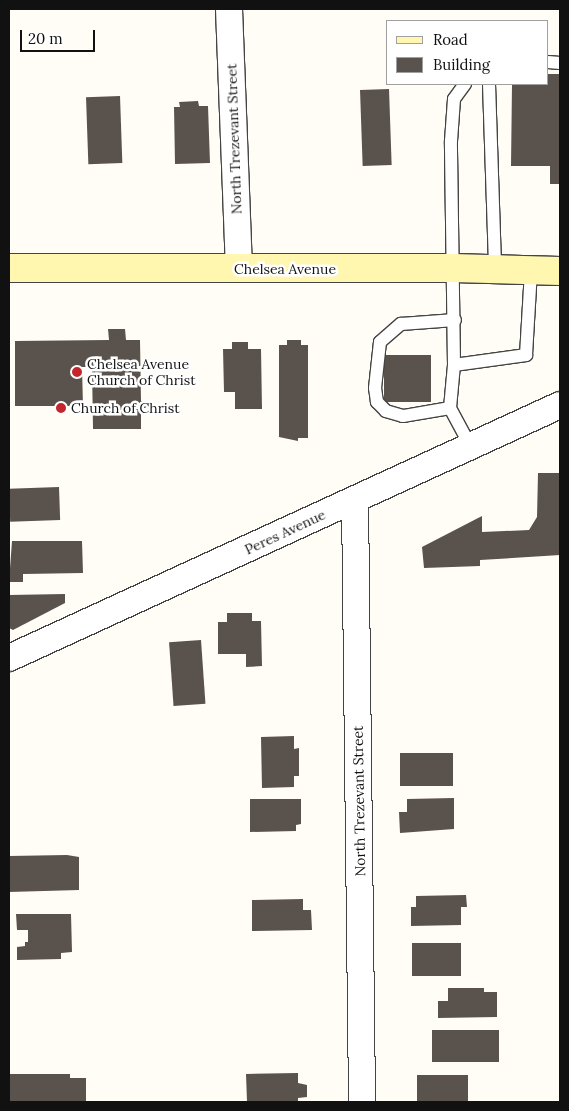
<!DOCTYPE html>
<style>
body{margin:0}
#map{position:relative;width:569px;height:1111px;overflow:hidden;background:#fffdf5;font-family:Lora,serif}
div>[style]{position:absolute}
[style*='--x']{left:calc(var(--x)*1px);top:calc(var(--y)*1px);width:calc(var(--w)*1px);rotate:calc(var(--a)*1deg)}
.building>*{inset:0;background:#5a524d;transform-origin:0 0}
.roads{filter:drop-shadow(1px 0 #444) drop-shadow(-1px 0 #444) drop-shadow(0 1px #444) drop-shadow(0 -1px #444)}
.service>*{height:12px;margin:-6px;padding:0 6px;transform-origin:6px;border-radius:6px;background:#fff}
.minor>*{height:26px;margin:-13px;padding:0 13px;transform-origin:13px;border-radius:13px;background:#fff}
.secondary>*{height:28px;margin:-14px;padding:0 14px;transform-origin:14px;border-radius:14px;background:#fff6b0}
.dots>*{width:14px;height:14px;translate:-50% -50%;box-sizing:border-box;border:2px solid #fff;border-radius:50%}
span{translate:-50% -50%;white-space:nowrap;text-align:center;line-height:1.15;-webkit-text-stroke:5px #fff;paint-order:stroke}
.street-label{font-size:14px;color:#111}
.poi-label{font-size:14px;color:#111}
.left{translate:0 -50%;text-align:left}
.frame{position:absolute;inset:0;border:10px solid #111;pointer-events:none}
.legend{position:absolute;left:386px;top:20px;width:162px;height:65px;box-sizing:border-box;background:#fff;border:1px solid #a0a0a0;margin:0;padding:6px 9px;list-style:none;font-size:15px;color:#111}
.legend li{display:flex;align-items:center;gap:10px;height:25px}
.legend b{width:25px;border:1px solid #a0a0a0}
.scale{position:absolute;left:20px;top:30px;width:75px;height:22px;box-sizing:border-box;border:2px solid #111;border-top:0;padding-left:6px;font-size:15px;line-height:18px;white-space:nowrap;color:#111;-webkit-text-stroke:4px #fff;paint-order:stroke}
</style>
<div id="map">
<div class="building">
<div style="clip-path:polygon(548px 74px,560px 74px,560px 184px,550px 184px,550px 166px,511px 166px,512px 84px,548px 84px)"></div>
<div style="left:389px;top:89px;width:76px;height:29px;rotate:88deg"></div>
<div style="left:120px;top:96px;width:67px;height:34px;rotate:88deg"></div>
<div style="clip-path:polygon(198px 101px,199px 106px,208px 106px,210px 163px,175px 164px,174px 107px,180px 107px,179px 102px)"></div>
<div style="clip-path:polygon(108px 329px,125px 329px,126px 340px,140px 340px,141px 401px,148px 401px,149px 408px,141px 408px,141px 429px,93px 429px,92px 367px,82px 367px,83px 406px,15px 406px,15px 341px,109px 340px)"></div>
<div style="clip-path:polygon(287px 340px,301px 340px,301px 345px,308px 345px,308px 438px,298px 438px,298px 441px,279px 437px,279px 345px,287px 345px)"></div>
<div style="clip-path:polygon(232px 342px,248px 342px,248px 349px,261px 349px,262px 409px,235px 409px,235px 392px,224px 392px,223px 349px,232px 349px)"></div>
<div style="left:384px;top:355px;width:47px;height:47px"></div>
<div style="clip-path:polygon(538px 473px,560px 473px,560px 555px,480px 560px,480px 566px,424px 568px,422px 547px,482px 516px,482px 532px,529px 530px,537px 517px)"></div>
<div style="left:59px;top:487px;width:33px;height:50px;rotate:88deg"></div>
<div style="clip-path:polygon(12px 541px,82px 541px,83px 573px,23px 574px,23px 582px,9px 582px)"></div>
<div style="clip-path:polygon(65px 594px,65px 603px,13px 630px,9px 628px,9px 595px)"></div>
<div style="clip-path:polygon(227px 613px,252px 613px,252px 621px,261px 621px,262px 666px,246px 667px,246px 654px,218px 654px,218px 622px,227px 622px)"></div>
<div style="left:201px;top:640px;width:64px;height:32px;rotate:86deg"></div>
<div style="clip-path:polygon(294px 736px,294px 749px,299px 748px,299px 776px,294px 776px,294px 787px,262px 788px,261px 737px)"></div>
<div style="left:453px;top:753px;width:33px;height:53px;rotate:90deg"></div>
<div style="clip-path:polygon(454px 798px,454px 829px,400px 833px,399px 812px,407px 812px,407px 799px)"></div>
<div style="clip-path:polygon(250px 799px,301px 799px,301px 824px,296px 825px,296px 831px,250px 832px)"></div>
<div style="clip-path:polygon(67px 855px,79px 857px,79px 890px,9px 892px,9px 856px)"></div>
<div style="clip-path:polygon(466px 895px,467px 907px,461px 907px,461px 925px,411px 926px,411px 907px,416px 907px,416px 896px)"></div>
<div style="clip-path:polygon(303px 899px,303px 910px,311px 910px,312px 930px,252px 931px,252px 900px)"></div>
<div style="clip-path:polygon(16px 914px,71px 914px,72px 952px,61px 953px,61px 959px,17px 960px,17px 947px,25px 946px,25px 942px,28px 942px,28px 930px,17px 930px)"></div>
<div style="left:412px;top:943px;width:49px;height:33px"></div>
<div style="clip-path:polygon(448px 988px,484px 988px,484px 992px,497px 992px,497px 1017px,438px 1018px,438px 1001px,448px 1001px)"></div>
<div style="left:499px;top:1030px;width:32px;height:67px;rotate:90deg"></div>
<div style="clip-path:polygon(298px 1073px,298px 1083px,307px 1085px,307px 1097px,298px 1098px,298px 1102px,247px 1102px,246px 1074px)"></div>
<div style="clip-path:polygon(9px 1074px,70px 1074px,70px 1078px,86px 1078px,86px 1102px,9px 1102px)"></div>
<div style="left:468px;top:1075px;width:27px;height:51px;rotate:90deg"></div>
</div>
<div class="roads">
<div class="service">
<div style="--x:548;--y:62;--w:12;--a:5"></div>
<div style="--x:489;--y:84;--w:185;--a:88.1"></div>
<div style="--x:454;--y:365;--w:224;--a:-90.8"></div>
<div style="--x:451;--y:141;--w:42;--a:-85.9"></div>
<div style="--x:454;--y:99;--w:19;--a:-54"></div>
<div style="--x:450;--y:408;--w:48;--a:170.3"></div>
<div style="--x:403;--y:416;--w:18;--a:-164"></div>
<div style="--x:386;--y:411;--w:13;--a:-135"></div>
<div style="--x:377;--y:402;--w:14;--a:-98"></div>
<div style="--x:375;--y:388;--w:46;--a:-83.8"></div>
<div style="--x:380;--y:342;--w:28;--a:-41"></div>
<div style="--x:401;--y:324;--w:54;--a:-4.2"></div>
<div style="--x:471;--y:447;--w:44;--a:-118.3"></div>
<div style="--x:450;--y:408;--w:43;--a:-84.7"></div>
<div style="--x:454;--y:365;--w:73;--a:-7.9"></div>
<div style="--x:526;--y:355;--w:85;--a:-86.6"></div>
</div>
<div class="minor">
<div style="--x:229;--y:9;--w:260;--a:87.8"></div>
<div style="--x:355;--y:500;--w:602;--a:89.33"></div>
<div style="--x:9;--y:658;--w:606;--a:-24.66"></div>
</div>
<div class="secondary">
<div style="--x:9;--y:268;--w:444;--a:0"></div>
<div style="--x:453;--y:268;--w:107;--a:1.6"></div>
</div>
</div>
<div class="dots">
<div style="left:77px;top:372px;background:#c4262e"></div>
<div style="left:61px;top:408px;background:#c4262e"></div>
</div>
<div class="street-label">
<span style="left:234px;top:139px;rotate:-92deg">North Trezevant Street</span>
<span style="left:285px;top:269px">Chelsea Avenue</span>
<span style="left:285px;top:532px;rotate:-25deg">Peres Avenue</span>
<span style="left:359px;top:801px;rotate:-91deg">North Trezevant Street</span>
</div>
<div class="poi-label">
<span class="left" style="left:87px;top:372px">Chelsea Avenue<br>Church of Christ</span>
<span class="left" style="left:71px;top:408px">Church of Christ</span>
</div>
<div class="frame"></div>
<ul class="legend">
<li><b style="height:6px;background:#fff6b0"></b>Road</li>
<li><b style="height:14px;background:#5a524d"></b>Building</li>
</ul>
<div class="scale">20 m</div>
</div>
